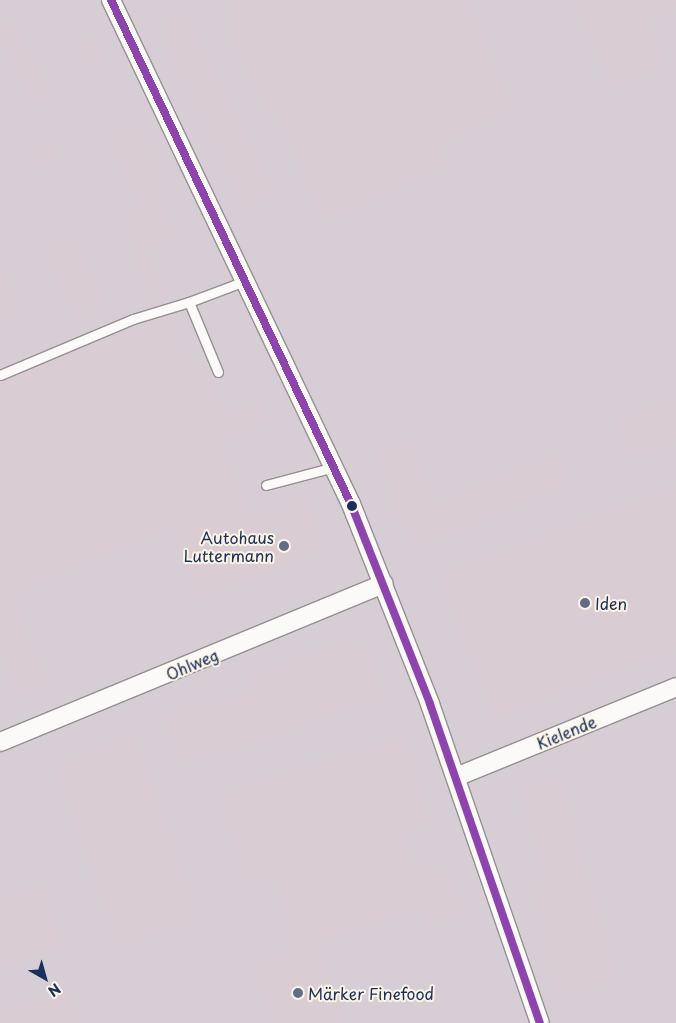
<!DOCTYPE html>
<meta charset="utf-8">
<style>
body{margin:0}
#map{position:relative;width:676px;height:1023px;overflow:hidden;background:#eadece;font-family:"Playpen Sans",sans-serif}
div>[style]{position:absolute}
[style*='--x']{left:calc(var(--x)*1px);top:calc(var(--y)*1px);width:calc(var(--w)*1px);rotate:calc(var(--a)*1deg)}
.industrial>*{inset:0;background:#d7cdd4;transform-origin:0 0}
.building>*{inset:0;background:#d9ccd2;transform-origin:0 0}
.roads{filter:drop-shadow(1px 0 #939090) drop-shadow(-1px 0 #939090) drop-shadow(0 1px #939090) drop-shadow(0 -1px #939090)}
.lane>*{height:9px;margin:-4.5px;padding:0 4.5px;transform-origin:4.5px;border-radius:4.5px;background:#fcfaf8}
.street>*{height:18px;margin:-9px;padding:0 9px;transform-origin:9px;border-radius:9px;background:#fcfaf8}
.bus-1>*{height:8px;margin:-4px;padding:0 4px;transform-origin:4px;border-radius:4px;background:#8e44ad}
.dots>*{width:14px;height:14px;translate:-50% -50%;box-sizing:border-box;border:2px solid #fcf5e5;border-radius:50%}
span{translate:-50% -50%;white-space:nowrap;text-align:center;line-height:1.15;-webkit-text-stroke:4px #fcf5e5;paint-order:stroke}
.poi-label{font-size:16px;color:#1b2f5e}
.right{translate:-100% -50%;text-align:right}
.left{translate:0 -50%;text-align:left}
.street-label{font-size:16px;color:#1b2f5e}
.north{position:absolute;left:20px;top:953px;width:50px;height:50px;-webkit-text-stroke:4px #fcf5e5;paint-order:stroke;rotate:142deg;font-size:14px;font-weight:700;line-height:20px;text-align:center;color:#1b2f5e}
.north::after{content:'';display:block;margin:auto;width:18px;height:22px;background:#1b2f5e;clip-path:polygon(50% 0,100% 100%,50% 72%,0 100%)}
</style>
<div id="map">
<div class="industrial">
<div style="left:0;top:0;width:676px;height:1023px"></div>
</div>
<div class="building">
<div style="clip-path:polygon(235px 0,465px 0,517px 109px,438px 146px,448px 166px,325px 222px,276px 116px,268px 120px,227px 31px,235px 27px,225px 5px)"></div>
<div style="clip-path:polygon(574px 0,676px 0,676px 10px,647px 22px,666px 65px,611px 88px)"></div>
<div style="clip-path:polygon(189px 10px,197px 26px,192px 29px,273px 194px,244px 208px,162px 37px,169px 34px,163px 22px)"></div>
<div style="clip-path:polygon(12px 20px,36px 69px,39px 68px,52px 95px,34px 104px,0 35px,0 26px)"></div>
<div style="clip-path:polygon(97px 34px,106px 56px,95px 60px,97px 64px,83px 70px,72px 44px)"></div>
<div style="clip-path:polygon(137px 122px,167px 182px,153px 189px,176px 239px,139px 256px,121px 216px,142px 206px,107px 136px)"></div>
<div style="left:51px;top:135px;width:18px;height:30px;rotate:47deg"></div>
<div style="left:72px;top:233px;width:81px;height:34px;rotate:64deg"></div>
<div style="left:150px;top:253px;width:43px;height:20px;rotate:64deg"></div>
<div style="clip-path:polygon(0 264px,23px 313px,0 324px)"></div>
<div style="clip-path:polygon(169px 315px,189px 364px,202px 359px,224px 414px,260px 400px,269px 422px,221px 442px,250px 516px,306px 494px,327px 549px,198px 600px,170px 529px,11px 594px,49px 684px,18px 697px,0 654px,0 382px)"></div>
<div style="clip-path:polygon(673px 397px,676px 405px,676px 441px,631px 459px,615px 421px)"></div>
<div style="clip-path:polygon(409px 440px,435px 503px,557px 452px,571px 484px,416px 549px,403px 517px,395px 520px,389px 518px,386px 510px,388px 504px,397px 501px,377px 453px)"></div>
<div style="clip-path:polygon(676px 484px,676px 650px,494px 720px,438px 575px)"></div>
<div style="clip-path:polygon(352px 640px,369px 649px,385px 698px,312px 721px,313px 725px,233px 750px,232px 747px,181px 765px,162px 713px,201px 699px,204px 707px,252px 692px,247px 677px,282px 666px,281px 662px)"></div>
<div style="left:136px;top:734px;width:196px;height:86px;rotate:71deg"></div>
<div style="clip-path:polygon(405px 736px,432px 824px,402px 834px,413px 870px,430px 865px,432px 871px,449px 866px,464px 914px,426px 926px,421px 910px,318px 943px,343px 1023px,272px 1023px,253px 964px,296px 950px,272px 874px,245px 882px,224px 814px,228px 812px,222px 792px)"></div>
<div style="clip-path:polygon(561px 776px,617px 980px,559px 996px,529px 886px,545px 882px,519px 787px)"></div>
<div style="clip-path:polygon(43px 883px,64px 947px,0 968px,0 897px)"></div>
<div style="clip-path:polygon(70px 990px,80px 1023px,0 1023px,0 1011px)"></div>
</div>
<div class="roads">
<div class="lane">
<div style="--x:218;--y:372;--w:76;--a:-112.5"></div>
<div style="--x:189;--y:302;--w:60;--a:-20.6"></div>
<div style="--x:0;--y:375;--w:144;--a:-22.8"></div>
<div style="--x:133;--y:319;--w:59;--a:-16.9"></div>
<div style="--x:266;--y:485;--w:70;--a:-14.8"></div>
</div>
<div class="street">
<div style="--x:111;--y:0;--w:558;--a:64.54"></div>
<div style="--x:351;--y:504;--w:215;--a:68.4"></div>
<div style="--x:430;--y:704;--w:337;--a:71"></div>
<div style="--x:0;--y:742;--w:415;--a:-22.4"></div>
<div style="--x:456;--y:777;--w:238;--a:-22.2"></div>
</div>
</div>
<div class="bus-1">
<div style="--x:111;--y:0;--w:558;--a:64.54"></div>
<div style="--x:351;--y:504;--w:215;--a:68.4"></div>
<div style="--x:430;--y:704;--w:337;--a:71"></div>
</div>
<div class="dots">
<div style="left:352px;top:506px;background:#1b2f5e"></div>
<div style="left:284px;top:546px;background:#636c85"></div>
<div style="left:585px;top:603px;background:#636c85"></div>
<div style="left:298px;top:993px;background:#636c85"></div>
</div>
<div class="poi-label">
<span class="right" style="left:274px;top:546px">Autohaus<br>Luttermann</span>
<span class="left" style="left:595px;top:603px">Iden</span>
<span class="left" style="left:308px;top:993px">Märker Finefood</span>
</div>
<div class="street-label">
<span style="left:192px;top:664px;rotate:-23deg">Ohlweg</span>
<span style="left:566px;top:732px;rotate:-22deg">Kielende</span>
</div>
<div class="north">N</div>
</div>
